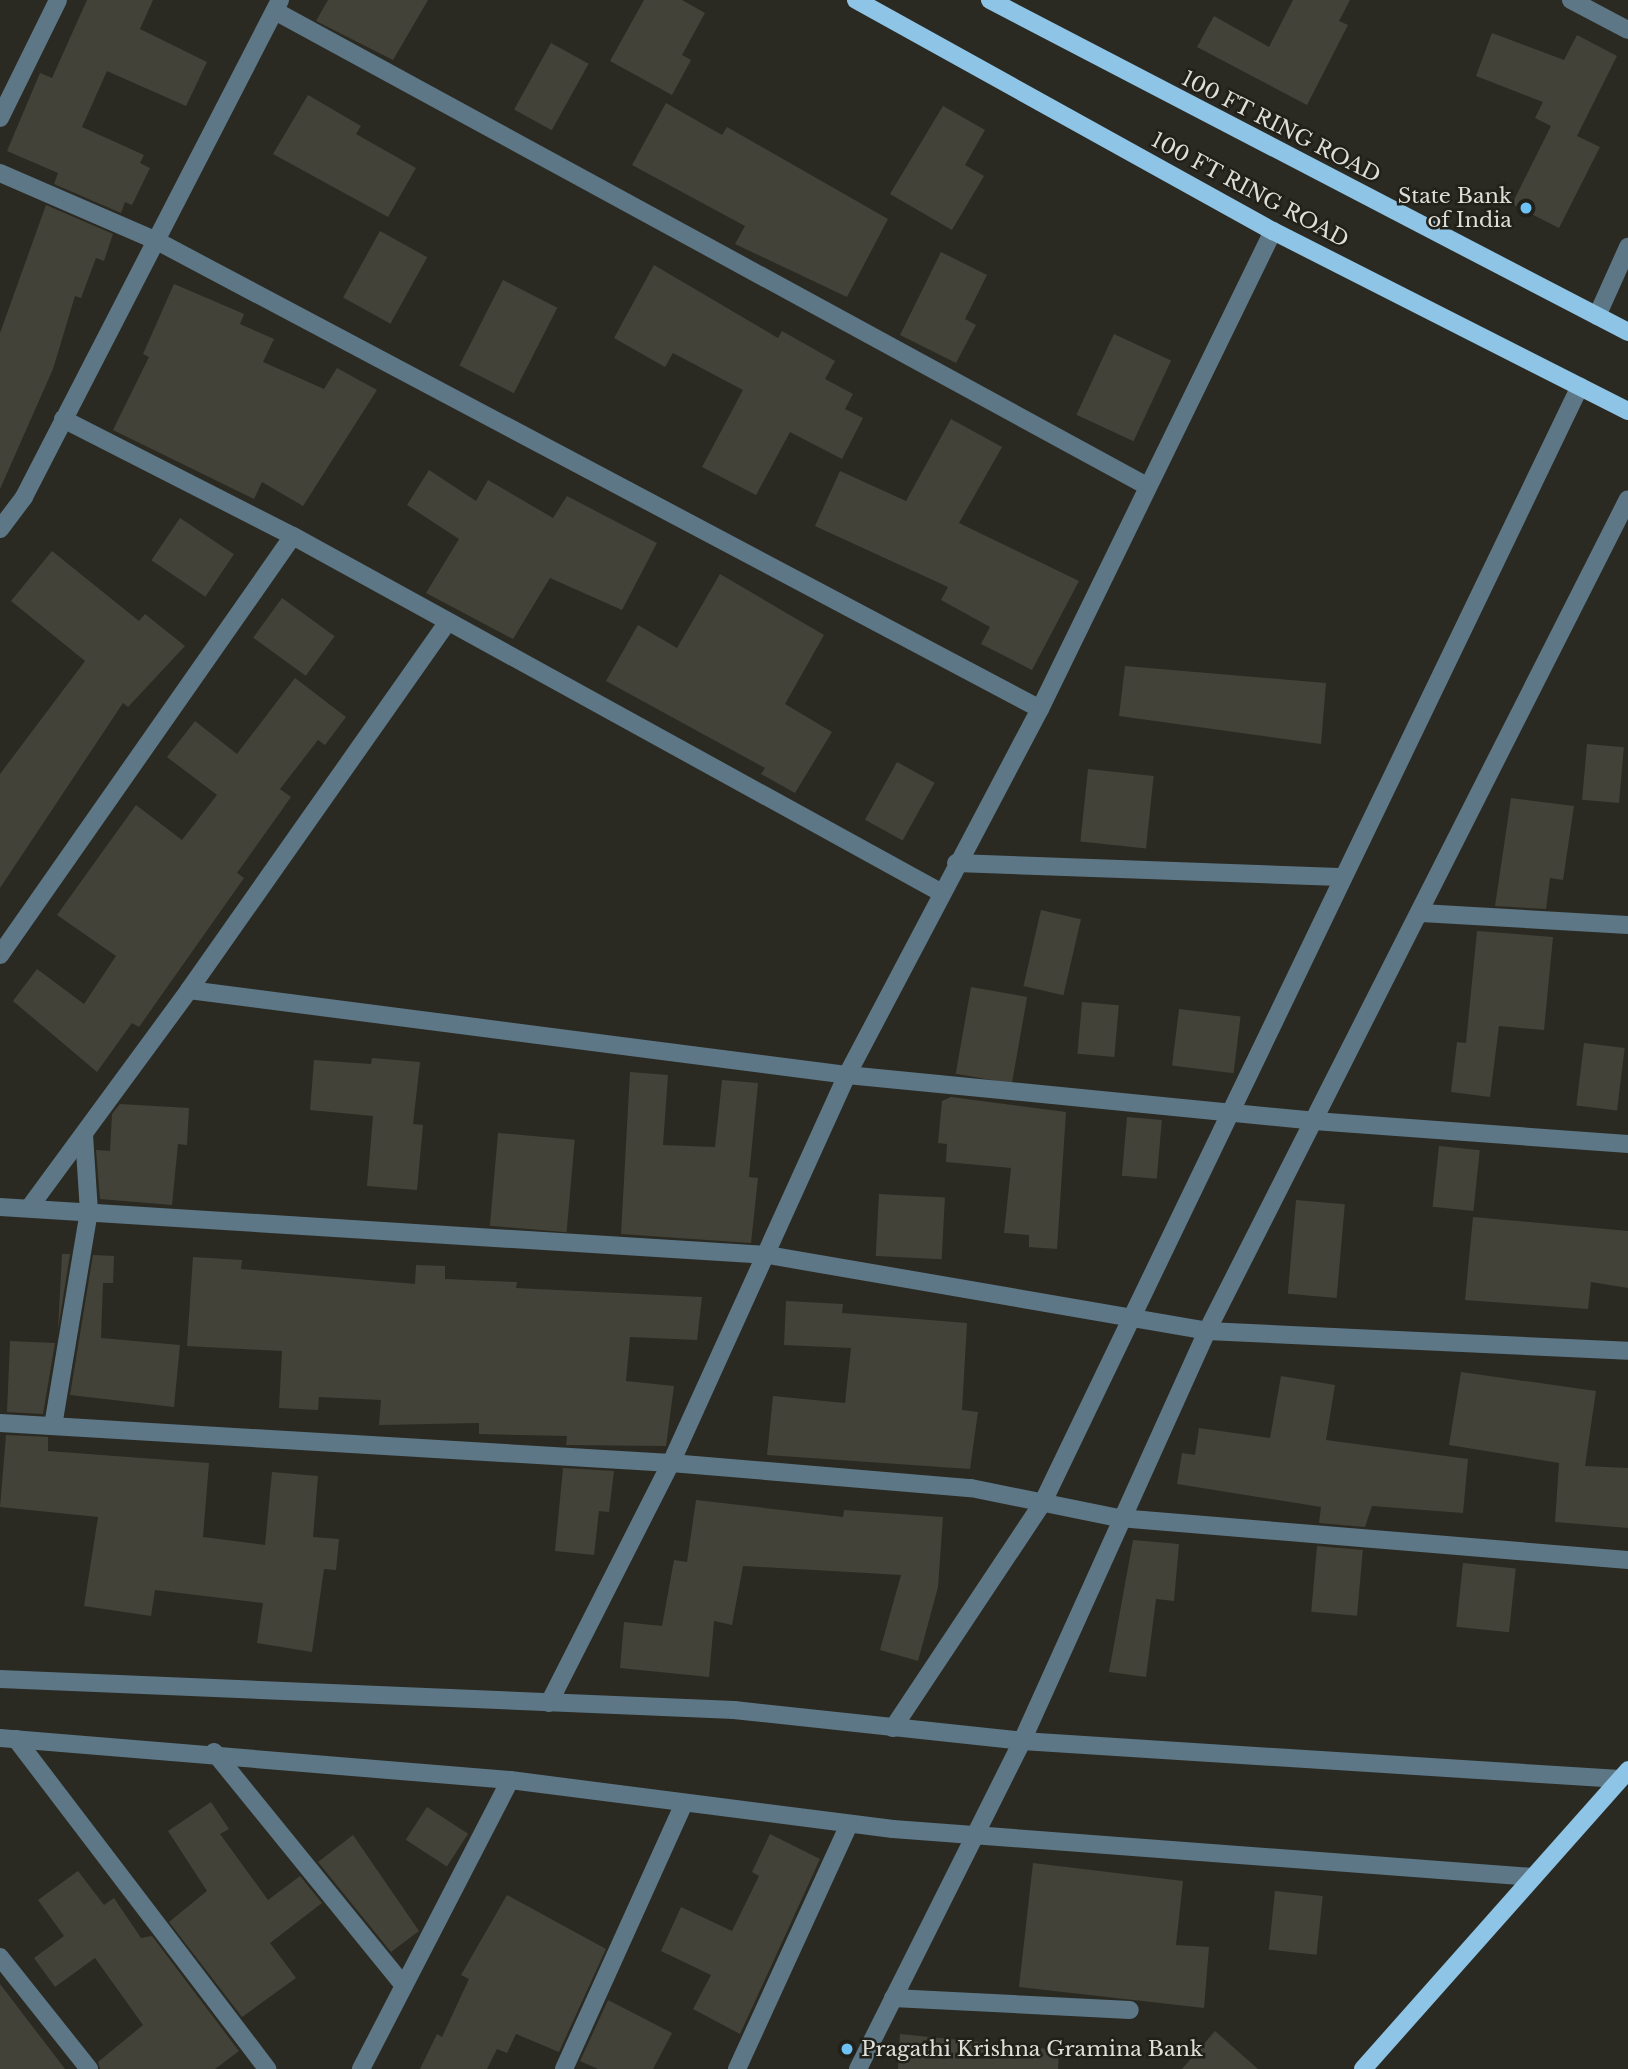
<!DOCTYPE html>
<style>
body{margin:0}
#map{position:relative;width:1628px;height:2069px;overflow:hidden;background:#2a2a22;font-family:"Libre Baskerville",serif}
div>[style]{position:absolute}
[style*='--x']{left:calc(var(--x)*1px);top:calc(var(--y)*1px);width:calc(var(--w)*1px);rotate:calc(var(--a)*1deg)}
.building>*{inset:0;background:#424239;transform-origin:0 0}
.minor>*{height:18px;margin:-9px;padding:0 9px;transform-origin:9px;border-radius:9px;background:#5d7787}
.major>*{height:18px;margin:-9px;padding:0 9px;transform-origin:9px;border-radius:9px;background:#8ec4e6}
.dots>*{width:19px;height:19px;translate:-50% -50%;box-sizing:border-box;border:4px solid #212019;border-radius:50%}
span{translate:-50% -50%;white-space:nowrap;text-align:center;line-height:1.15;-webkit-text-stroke:5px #212019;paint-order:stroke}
.street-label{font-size:21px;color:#deded9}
.poi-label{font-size:21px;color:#deded9}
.right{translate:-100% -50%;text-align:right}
.left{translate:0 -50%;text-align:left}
</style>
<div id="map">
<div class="building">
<div style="clip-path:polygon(87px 0,153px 0,140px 29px,207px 62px,186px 106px,107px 71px,82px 127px,144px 155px,140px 163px,150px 168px,132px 205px,125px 202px,121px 213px,54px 184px,58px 173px,7px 151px,40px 73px,52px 78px)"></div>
<div style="clip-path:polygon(328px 0,428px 0,393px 60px,316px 21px)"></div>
<div style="clip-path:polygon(644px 0,682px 0,705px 13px,682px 55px,691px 60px,672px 95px,610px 61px)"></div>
<div style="clip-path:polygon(1293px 0,1350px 0,1339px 21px,1348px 25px,1307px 105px,1197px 47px,1214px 16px,1269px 47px)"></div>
<div style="clip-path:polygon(1492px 33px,1564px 60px,1577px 35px,1617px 56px,1577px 136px,1600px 147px,1559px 228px,1512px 204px,1551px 126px,1535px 118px,1543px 102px,1476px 76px)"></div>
<div style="left:551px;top:43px;width:43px;height:76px;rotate:29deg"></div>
<div style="clip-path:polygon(308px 95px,361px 126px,356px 134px,416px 168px,388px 217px,273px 154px)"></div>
<div style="clip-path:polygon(666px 103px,722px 135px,727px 127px,888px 219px,847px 297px,735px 244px,745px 226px,632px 165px)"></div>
<div style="clip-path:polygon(943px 106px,985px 130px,965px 165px,984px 176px,952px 230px,890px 194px)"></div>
<div style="clip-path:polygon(46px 205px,113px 234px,104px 261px,96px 258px,81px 298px,75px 296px,53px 369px,0 489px,0 333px)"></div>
<div style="left:380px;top:231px;width:54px;height:76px;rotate:29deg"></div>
<div style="clip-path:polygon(941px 252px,987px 275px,965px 319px,976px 325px,956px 363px,900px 335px)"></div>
<div style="clip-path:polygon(654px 265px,778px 338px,782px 331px,835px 361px,825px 379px,853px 394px,845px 409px,863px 418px,842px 459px,790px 432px,756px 495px,702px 467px,743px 390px,673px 353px,665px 367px,614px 338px)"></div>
<div style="left:503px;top:280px;width:61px;height:96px;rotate:27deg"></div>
<div style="clip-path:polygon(174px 284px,244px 314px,240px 324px,274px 339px,263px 362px,324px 389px,337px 368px,377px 390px,303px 506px,262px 482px,254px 499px,113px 430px,149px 357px,143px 354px)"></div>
<div style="left:1114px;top:334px;width:63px;height:89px;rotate:25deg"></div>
<div style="clip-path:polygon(951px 419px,1002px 447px,959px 523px,1079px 581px,1032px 670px,981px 644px,990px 627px,941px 600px,948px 587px,815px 526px,840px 471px,906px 501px)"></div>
<div style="clip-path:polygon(429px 470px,476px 501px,488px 480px,553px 518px,567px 496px,657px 543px,622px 610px,550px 578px,513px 639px,426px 593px,459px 539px,407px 505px)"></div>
<div style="left:180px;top:518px;width:65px;height:51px;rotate:34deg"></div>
<div style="clip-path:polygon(52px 551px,139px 621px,145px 614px,185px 646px,128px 707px,123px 703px,0 888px,0 774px,85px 661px,11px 601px)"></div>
<div style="clip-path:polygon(720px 574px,824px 635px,785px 704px,832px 732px,795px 793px,761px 774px,765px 768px,606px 681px,638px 625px,677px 648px)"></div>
<div style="left:282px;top:598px;width:65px;height:49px;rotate:36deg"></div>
<div style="clip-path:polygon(1125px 666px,1326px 683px,1321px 744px,1119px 716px)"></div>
<div style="clip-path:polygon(295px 678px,346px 717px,325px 745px,318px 740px,280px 789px,291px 797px,237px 873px,244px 878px,139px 1027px,132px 1023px,97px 1072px,13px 1001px,37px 969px,84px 1004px,116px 956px,57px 915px,136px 805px,182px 840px,217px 795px,167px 757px,195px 721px,237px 754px)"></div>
<div style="left:1587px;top:744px;width:37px;height:56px;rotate:5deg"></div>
<div style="left:897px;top:762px;width:43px;height:66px;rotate:29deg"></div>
<div style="left:1088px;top:769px;width:66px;height:73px;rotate:6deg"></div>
<div style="clip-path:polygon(1511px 798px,1574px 806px,1563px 880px,1550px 878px,1546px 909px,1495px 906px)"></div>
<div style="left:1041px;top:910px;width:41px;height:78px;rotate:13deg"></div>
<div style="clip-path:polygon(1477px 931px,1553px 937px,1544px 1030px,1499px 1026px,1490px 1097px,1451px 1092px,1457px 1042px,1466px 1043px)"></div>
<div style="left:971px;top:987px;width:57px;height:88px;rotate:10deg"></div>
<div style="left:1082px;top:1002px;width:37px;height:52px;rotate:5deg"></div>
<div style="left:1179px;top:1009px;width:62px;height:57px;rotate:7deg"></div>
<div style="left:1584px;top:1043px;width:41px;height:63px;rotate:7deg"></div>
<div style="clip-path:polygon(372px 1058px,420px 1062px,413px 1124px,423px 1125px,417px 1190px,367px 1186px,373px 1116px,310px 1110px,314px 1060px,371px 1064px)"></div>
<div style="clip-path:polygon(630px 1072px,668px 1075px,663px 1145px,715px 1147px,722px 1080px,758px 1083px,749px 1177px,758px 1178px,751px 1243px,621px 1234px)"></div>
<div style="clip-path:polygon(951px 1097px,1066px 1112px,1057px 1249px,1029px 1247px,1029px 1235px,1004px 1233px,1011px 1168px,946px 1162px,947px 1144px,938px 1143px,942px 1101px)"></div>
<div style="clip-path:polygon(120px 1104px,189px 1108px,187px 1145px,178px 1144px,172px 1205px,100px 1199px,96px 1150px,110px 1151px,112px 1114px)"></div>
<div style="left:1127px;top:1117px;width:35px;height:59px;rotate:5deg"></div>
<div style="left:498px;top:1133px;width:77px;height:93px;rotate:5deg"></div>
<div style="left:1439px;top:1146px;width:41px;height:61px;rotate:6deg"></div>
<div style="left:879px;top:1194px;width:66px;height:62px;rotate:3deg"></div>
<div style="left:1296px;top:1200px;width:49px;height:94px;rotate:5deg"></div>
<div style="clip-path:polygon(1473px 1217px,1628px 1231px,1628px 1288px,1591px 1282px,1588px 1309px,1465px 1300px)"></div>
<div style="clip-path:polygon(62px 1254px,70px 1254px,58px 1330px)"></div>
<div style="clip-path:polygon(93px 1255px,114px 1256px,113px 1283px,103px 1283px,101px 1338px,180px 1345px,174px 1407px,70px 1395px)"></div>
<div style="clip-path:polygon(193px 1257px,242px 1260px,241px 1269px,415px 1284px,416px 1265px,445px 1266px,445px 1279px,517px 1282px,516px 1288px,702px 1297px,697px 1340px,630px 1337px,626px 1381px,674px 1386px,666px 1446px,566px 1445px,567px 1436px,479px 1434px,479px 1423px,379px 1425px,381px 1400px,319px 1397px,318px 1410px,279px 1408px,282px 1351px,187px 1346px)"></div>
<div style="clip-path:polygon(786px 1301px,843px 1304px,842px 1313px,967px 1323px,962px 1410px,978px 1412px,970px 1469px,767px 1455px,773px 1396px,845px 1403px,851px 1348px,784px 1345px)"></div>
<div style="clip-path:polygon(10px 1341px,55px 1343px,43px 1414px,7px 1412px)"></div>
<div style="clip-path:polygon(1461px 1372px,1596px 1391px,1585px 1466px,1628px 1468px,1628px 1528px,1555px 1522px,1559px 1463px,1449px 1445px)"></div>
<div style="clip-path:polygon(1281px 1376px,1335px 1385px,1326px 1440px,1468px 1459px,1463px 1513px,1372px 1506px,1365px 1527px,1319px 1523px,1321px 1507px,1177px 1484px,1182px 1453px,1195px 1455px,1199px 1428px,1270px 1438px)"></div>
<div style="clip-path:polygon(6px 1435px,48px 1437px,48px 1451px,209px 1463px,203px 1537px,265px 1545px,272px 1472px,318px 1476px,313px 1537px,339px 1539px,336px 1570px,324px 1569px,312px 1652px,257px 1643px,263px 1603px,155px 1590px,151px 1616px,84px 1606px,98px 1517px,0 1507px)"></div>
<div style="clip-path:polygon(563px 1468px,614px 1471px,609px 1512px,599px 1511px,594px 1555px,555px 1551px)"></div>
<div style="clip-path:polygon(696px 1500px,843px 1517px,844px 1510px,943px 1517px,938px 1587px,918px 1661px,880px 1650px,901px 1575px,743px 1566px,732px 1625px,714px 1621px,709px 1677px,620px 1668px,624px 1622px,662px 1626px,674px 1560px,687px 1562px)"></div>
<div style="clip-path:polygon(1133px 1540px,1179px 1544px,1174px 1601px,1156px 1599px,1146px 1677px,1109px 1672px)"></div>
<div style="left:1317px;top:1546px;width:46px;height:66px;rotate:5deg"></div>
<div style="left:1463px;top:1563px;width:53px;height:64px;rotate:6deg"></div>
<div style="clip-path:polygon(211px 1802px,229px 1829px,220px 1834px,268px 1900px,300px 1876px,322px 1903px,270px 1943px,296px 1978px,242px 2017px,169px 1922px,207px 1891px,168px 1831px)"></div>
<div style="left:427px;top:1807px;width:49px;height:39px;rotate:33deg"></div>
<div style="clip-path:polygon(770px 1834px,820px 1859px,740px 2034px,693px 2009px,711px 1975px,661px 1951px,681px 1907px,732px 1931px,759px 1876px,752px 1872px)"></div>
<div style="clip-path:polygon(353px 1835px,419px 1931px,391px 1952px,318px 1862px)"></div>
<div style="clip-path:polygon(1033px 1863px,1183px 1881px,1176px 1945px,1209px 1947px,1204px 2008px,1019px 1987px)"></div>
<div style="clip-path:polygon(78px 1871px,104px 1905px,114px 1898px,141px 1938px,152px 1936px,239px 2051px,215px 2069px,100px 2069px,98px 2062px,143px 2025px,95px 1958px,55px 1987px,34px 1958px,64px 1936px,38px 1900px)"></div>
<div style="left:1275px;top:1891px;width:48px;height:59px;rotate:6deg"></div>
<div style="clip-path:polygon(507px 1895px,606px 1949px,559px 2052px,516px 2034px,507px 2053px,497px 2049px,487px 2069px,420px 2069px,437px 2034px,442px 2037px,469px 1979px,461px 1975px)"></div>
<div style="clip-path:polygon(0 1984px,65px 2069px,0 2069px)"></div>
<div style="clip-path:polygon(608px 2000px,672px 2033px,653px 2069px,598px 2069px,580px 2061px)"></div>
<div style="clip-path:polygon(1215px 2031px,1258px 2069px,1182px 2069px)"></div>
<div style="clip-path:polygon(900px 2034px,1059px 2050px,1058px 2069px,898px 2069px)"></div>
</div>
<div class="minor">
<div style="--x:1571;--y:0;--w:64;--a:27.8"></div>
<div style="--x:275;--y:11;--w:991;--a:28.58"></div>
<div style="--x:0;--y:118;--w:131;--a:-63.8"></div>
<div style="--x:0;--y:173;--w:171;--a:23.4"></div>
<div style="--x:157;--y:241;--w:999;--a:27.92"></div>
<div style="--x:1597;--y:316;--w:76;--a:-65.8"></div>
<div style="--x:63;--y:419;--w:258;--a:27"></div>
<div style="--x:293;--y:536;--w:738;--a:28.82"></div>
<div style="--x:0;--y:529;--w:40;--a:-53"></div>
<div style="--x:24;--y:497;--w:559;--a:-62.75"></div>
<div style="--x:956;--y:863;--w:383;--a:2.1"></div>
<div style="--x:1421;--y:913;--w:207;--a:3.3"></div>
<div style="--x:0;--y:955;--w:511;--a:-55.04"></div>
<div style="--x:189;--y:990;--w:449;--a:-54.9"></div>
<div style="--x:0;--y:1207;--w:769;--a:3.58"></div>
<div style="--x:768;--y:1255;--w:446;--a:9.8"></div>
<div style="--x:1207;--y:1331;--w:421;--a:2.7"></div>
<div style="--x:29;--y:1208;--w:270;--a:-53.7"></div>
<div style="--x:189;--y:990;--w:663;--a:7.36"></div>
<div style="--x:847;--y:1075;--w:469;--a:5.6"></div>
<div style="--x:1314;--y:1121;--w:315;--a:4.2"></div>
<div style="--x:0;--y:1423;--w:672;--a:3.41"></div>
<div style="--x:671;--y:1463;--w:301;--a:4.8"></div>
<div style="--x:971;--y:1488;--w:151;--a:11.5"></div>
<div style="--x:1119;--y:1518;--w:511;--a:4.72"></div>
<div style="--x:53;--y:1426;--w:217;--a:-80.5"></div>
<div style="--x:89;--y:1212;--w:78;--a:-93.7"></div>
<div style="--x:0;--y:1679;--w:735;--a:2.42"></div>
<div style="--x:734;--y:1710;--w:290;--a:6.1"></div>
<div style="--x:1022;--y:1741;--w:599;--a:3.64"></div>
<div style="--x:549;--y:1703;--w:269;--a:-63.1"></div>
<div style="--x:671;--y:1463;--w:426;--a:-65.6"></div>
<div style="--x:847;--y:1075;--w:414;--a:-62.2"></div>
<div style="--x:1040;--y:709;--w:532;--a:-64.01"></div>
<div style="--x:893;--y:1728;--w:271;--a:-56.4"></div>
<div style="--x:1043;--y:1502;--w:1238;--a:-64.3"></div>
<div style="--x:0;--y:1738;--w:512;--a:4.71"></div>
<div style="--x:510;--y:1780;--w:386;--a:7.3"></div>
<div style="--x:893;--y:1829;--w:642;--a:4.29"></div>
<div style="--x:16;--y:1739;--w:415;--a:52.7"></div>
<div style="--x:214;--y:1752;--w:301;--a:50.9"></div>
<div style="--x:0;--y:1957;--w:143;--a:51.5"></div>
<div style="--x:893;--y:1998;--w:237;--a:2.9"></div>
<div style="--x:361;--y:2069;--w:325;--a:-62.7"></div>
<div style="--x:564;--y:2069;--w:289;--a:-65.7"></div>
<div style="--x:737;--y:2069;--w:269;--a:-65.4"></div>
<div style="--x:858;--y:2069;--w:367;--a:-63.4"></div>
<div style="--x:1022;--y:1741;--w:450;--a:-65.7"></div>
<div style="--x:1207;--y:1331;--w:932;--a:-63.16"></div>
</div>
<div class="major">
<div style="--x:856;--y:0;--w:477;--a:29"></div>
<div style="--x:1273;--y:231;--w:398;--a:26.9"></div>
<div style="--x:990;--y:0;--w:719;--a:27.49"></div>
<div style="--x:1363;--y:2069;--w:400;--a:-48.4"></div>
</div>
<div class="dots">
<div style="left:1526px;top:208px;background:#6ec2f3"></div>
<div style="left:847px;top:2049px;background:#6ec2f3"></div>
</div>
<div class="street-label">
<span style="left:1281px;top:127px;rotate:27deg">100 FT RING ROAD</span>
<span style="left:1250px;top:190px;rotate:28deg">100 FT RING ROAD</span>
</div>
<div class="poi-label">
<span class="right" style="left:1512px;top:208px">State Bank<br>of India</span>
<span class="left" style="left:861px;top:2049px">Pragathi Krishna Gramina Bank</span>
</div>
</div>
